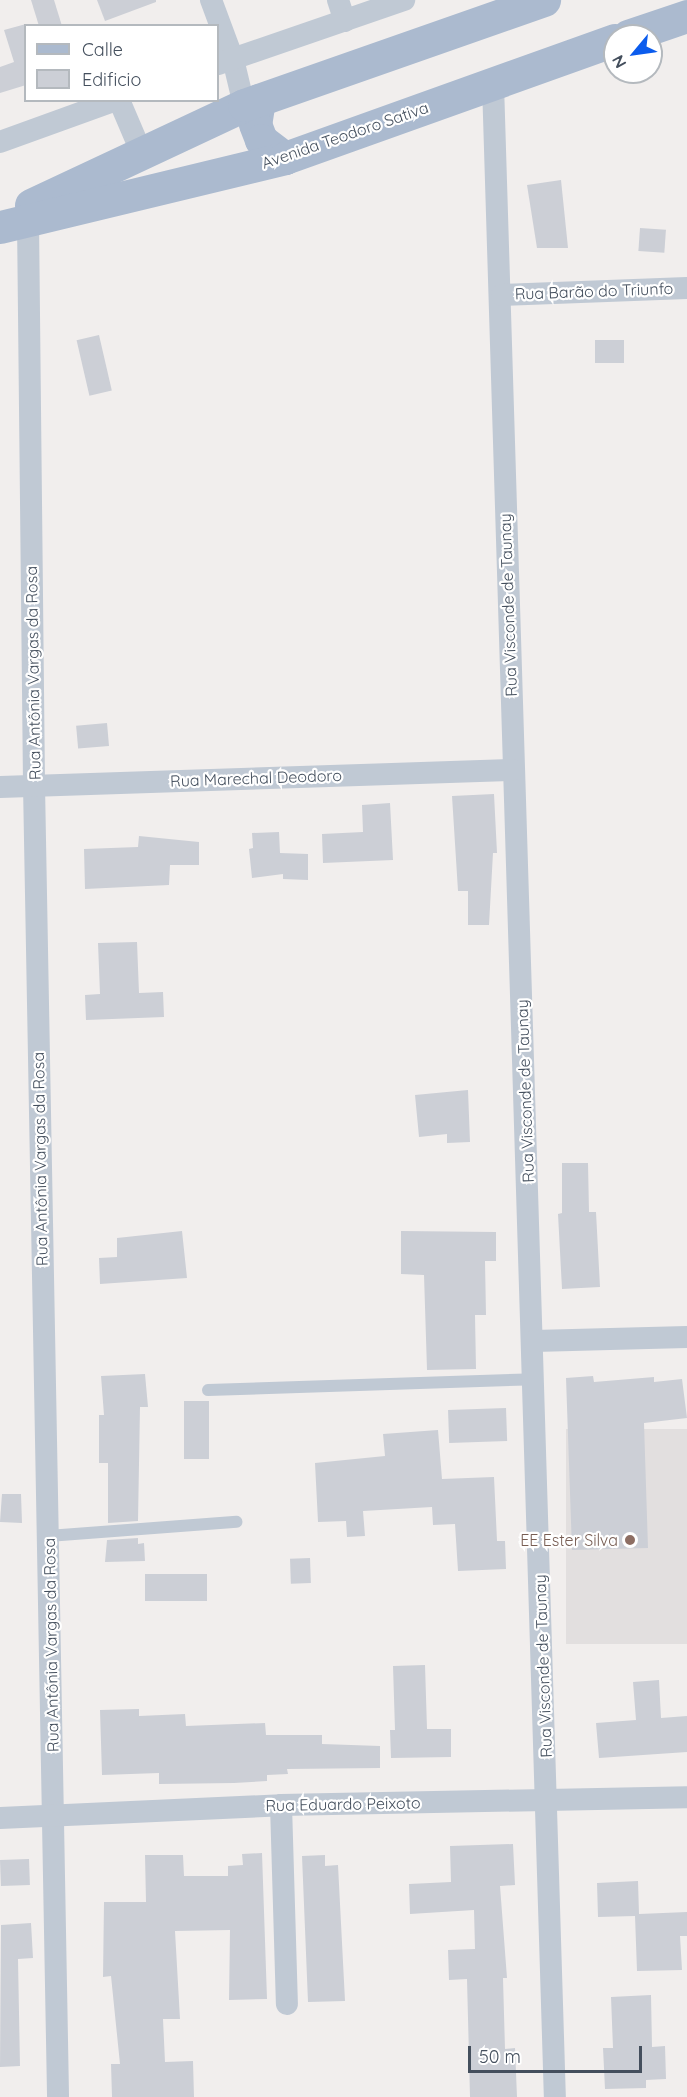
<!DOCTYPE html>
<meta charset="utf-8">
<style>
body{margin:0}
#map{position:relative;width:687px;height:2097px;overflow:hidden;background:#f1eeed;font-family:Quicksand,sans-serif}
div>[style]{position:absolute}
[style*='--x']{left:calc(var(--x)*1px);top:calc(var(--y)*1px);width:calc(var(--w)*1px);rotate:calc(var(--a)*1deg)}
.education>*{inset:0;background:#e2dfdf;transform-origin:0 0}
.building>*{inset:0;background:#cccfd6;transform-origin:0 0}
.lane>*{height:12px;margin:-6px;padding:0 6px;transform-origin:6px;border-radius:6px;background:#c0c9d4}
.street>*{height:22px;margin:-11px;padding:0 11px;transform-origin:11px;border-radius:11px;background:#c0c9d4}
.primary>*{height:33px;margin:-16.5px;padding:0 16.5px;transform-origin:16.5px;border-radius:16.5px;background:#abbacf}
.dots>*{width:16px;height:16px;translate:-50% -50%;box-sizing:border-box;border:3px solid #fff;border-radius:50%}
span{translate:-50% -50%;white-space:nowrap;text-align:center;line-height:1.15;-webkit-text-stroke:4.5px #fff;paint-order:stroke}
.street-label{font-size:16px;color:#444f5d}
.education-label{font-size:16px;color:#785e54}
.right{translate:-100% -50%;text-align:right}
.legend{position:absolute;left:24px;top:24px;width:195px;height:78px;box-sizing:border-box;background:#fff;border:2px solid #b4b9be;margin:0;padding:8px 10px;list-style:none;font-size:18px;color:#444f5d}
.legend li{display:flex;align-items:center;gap:12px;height:30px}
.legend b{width:30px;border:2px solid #b4b9be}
.north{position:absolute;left:603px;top:24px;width:60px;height:60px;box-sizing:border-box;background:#fff;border:2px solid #b4b9be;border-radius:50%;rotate:241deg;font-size:16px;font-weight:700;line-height:24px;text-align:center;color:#444f5d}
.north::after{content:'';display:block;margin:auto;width:21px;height:27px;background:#0b5ced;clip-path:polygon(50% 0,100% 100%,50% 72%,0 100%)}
.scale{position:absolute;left:468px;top:2046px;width:174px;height:27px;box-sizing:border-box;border:3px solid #444f5d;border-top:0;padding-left:8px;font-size:18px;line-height:21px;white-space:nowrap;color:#444f5d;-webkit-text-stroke:4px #fff;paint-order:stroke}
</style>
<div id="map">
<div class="education">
<div style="left:687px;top:1429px;width:215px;height:121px;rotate:90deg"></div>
</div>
<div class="building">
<div style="clip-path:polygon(31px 0,54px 0,62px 26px,39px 26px)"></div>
<div style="clip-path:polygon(97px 0,156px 0,156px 2px,105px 21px)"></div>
<div style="clip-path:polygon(26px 24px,26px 85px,0 93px,0 67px,14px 62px,4px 30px)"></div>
<div style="clip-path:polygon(561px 180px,568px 248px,537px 248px,527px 185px)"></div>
<div style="left:640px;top:228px;width:26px;height:23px;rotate:4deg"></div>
<div style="left:99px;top:335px;width:57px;height:23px;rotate:77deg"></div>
<div style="left:595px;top:340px;width:29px;height:23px"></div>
<div style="left:107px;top:723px;width:23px;height:31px;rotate:85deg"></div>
<div style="clip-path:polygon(494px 794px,497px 853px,493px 853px,489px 925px,468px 925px,468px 891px,458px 891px,452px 796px)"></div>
<div style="clip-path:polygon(390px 803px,393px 860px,323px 863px,322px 834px,363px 832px,362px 805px)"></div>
<div style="clip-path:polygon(279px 832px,280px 853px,308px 854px,308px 880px,283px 879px,283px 874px,252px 878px,249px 849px,253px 848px,252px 833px)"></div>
<div style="clip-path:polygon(139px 836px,199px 842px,199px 865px,170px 865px,169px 885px,85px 889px,84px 849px,138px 847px)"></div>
<div style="clip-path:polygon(137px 942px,139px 993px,163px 992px,164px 1017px,86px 1020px,85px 995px,100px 994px,98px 943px)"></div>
<div style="clip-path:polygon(468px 1090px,470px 1142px,447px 1143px,447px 1134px,419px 1137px,415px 1095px)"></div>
<div style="clip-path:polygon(562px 1163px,588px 1163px,589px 1212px,596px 1212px,600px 1287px,562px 1289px,558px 1214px,562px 1213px)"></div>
<div style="clip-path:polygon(182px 1231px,187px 1278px,100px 1284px,99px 1258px,117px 1257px,117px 1238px)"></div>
<div style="clip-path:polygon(401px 1231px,496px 1232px,496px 1261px,485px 1261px,486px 1315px,475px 1315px,476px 1369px,427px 1370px,424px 1275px,401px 1274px)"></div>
<div style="clip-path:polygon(145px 1374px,148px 1407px,140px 1407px,138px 1521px,108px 1523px,108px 1463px,99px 1463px,99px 1415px,104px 1415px,101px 1376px)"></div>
<div style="clip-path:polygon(593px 1376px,594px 1382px,654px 1377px,654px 1382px,682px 1379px,687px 1418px,644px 1423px,648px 1548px,572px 1550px,566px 1378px)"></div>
<div style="left:184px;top:1401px;width:25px;height:58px"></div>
<div style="left:506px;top:1408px;width:33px;height:58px;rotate:88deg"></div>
<div style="clip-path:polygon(438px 1430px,442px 1479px,494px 1477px,497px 1541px,505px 1541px,506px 1569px,458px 1571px,455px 1524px,433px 1525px,432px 1507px,363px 1511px,365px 1536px,347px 1537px,346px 1521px,318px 1522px,315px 1463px,385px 1456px,383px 1434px)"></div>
<div style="clip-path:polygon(2px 1494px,21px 1494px,22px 1523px,0 1522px)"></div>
<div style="clip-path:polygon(138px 1538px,138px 1544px,144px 1543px,145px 1561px,105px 1562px,107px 1540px)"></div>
<div style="left:310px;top:1558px;width:25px;height:20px;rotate:88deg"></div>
<div style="left:145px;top:1574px;width:62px;height:27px"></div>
<div style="clip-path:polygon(425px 1665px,427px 1729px,451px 1729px,451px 1757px,391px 1758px,390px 1730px,395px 1730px,393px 1666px)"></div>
<div style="clip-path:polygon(659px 1680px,661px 1718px,687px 1716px,687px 1752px,599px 1758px,596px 1723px,636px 1720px,633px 1682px)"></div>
<div style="clip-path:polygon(139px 1709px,139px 1716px,185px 1714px,186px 1726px,265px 1723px,266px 1735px,322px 1735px,322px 1744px,380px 1746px,380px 1768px,287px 1769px,288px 1774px,267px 1775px,267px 1781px,234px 1783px,159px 1784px,159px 1773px,102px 1775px,100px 1710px)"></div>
<div style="clip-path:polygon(513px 1844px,515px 1885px,500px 1886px,507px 1978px,503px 1978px,505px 2049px,515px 2048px,517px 2097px,470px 2097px,467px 1979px,449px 1980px,448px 1950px,475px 1949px,474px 1910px,410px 1914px,409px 1884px,451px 1882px,450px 1846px)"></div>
<div style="clip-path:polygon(262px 1853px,267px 1999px,229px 2000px,230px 1930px,175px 1931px,180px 2019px,163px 2019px,165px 2062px,193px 2061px,194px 2097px,112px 2097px,111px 2064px,120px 2064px,111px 1976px,103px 1977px,104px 1902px,146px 1902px,145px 1855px,183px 1855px,184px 1876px,228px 1876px,228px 1866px,243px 1865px,242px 1854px)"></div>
<div style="clip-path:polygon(325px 1855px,325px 1866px,338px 1865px,345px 2001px,308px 2002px,302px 1856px)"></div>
<div style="left:29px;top:1859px;width:26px;height:29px;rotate:88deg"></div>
<div style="clip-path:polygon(638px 1881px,639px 1914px,687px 1912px,687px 1936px,680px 1936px,682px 1970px,637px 1971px,635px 1916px,598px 1917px,597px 1883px)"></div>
<div style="clip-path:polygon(31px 1923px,33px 1958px,18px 1959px,20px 2066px,0 2067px,1px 1925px)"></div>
<div style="clip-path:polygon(651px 1995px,652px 2047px,665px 2046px,666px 2079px,646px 2080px,646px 2088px,605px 2089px,603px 2048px,613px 2048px,611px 1997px)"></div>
</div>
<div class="lane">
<div style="--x:208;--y:1390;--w:327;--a:-1.9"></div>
<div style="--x:48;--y:1536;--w:189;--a:-4.3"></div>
</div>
<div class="street">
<div style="--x:211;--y:0;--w:63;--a:69.6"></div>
<div style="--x:233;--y:59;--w:47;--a:76.6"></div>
<div style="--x:338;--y:0;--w:22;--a:72"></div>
<div style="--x:218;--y:64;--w:197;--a:-19"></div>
<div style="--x:493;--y:84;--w:2014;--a:88.24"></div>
<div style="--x:119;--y:100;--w:59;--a:66.9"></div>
<div style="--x:0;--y:142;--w:123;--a:-19.9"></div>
<div style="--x:28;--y:220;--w:565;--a:89.39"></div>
<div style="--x:34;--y:785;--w:1312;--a:88.95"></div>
<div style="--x:502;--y:295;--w:185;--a:-2.2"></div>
<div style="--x:0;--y:787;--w:512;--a:-1.9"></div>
<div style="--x:534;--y:1341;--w:153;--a:-1.5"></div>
<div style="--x:281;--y:1805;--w:199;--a:88.3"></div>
<div style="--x:0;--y:1818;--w:281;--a:-2.6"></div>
<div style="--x:281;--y:1805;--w:406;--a:-1.1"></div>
</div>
<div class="primary">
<div style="--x:628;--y:36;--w:62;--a:-18.7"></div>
<div style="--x:259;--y:100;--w:24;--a:99"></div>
<div style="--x:255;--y:124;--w:17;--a:69"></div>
<div style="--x:261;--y:140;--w:30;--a:37"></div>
<div style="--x:31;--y:205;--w:235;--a:-25.1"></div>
<div style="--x:244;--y:105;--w:318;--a:-19.3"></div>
<div style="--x:0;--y:227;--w:293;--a:-13.6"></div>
<div style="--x:285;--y:158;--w:350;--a:-19.7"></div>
</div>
<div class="dots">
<div style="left:630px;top:1540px;background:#8d6e63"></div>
</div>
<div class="street-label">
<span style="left:345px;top:135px;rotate:-19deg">Avenida Teodoro Sativa</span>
<span style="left:594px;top:291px;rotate:-2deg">Rua Barão do Triunfo</span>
<span style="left:508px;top:605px;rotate:-92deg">Rua Visconde de Taunay</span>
<span style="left:33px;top:673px;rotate:-91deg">Rua Antônia Vargas da Rosa</span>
<span style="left:256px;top:778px;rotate:-2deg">Rua Marechal Deodoro</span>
<span style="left:525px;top:1091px;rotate:-92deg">Rua Visconde de Taunay</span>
<span style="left:40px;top:1159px;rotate:-91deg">Rua Antônia Vargas da Rosa</span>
<span style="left:51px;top:1645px;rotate:-91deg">Rua Antônia Vargas da Rosa</span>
<span style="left:543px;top:1666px;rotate:-92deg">Rua Visconde de Taunay</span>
<span style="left:343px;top:1804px;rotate:-1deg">Rua Eduardo Peixoto</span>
</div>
<div class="education-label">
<span class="right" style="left:618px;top:1540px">EE Ester Silva</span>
</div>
<ul class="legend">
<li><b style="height:8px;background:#abbacf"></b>Calle</li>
<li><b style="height:16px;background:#cccfd6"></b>Edificio</li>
</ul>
<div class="north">N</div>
<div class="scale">50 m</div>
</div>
